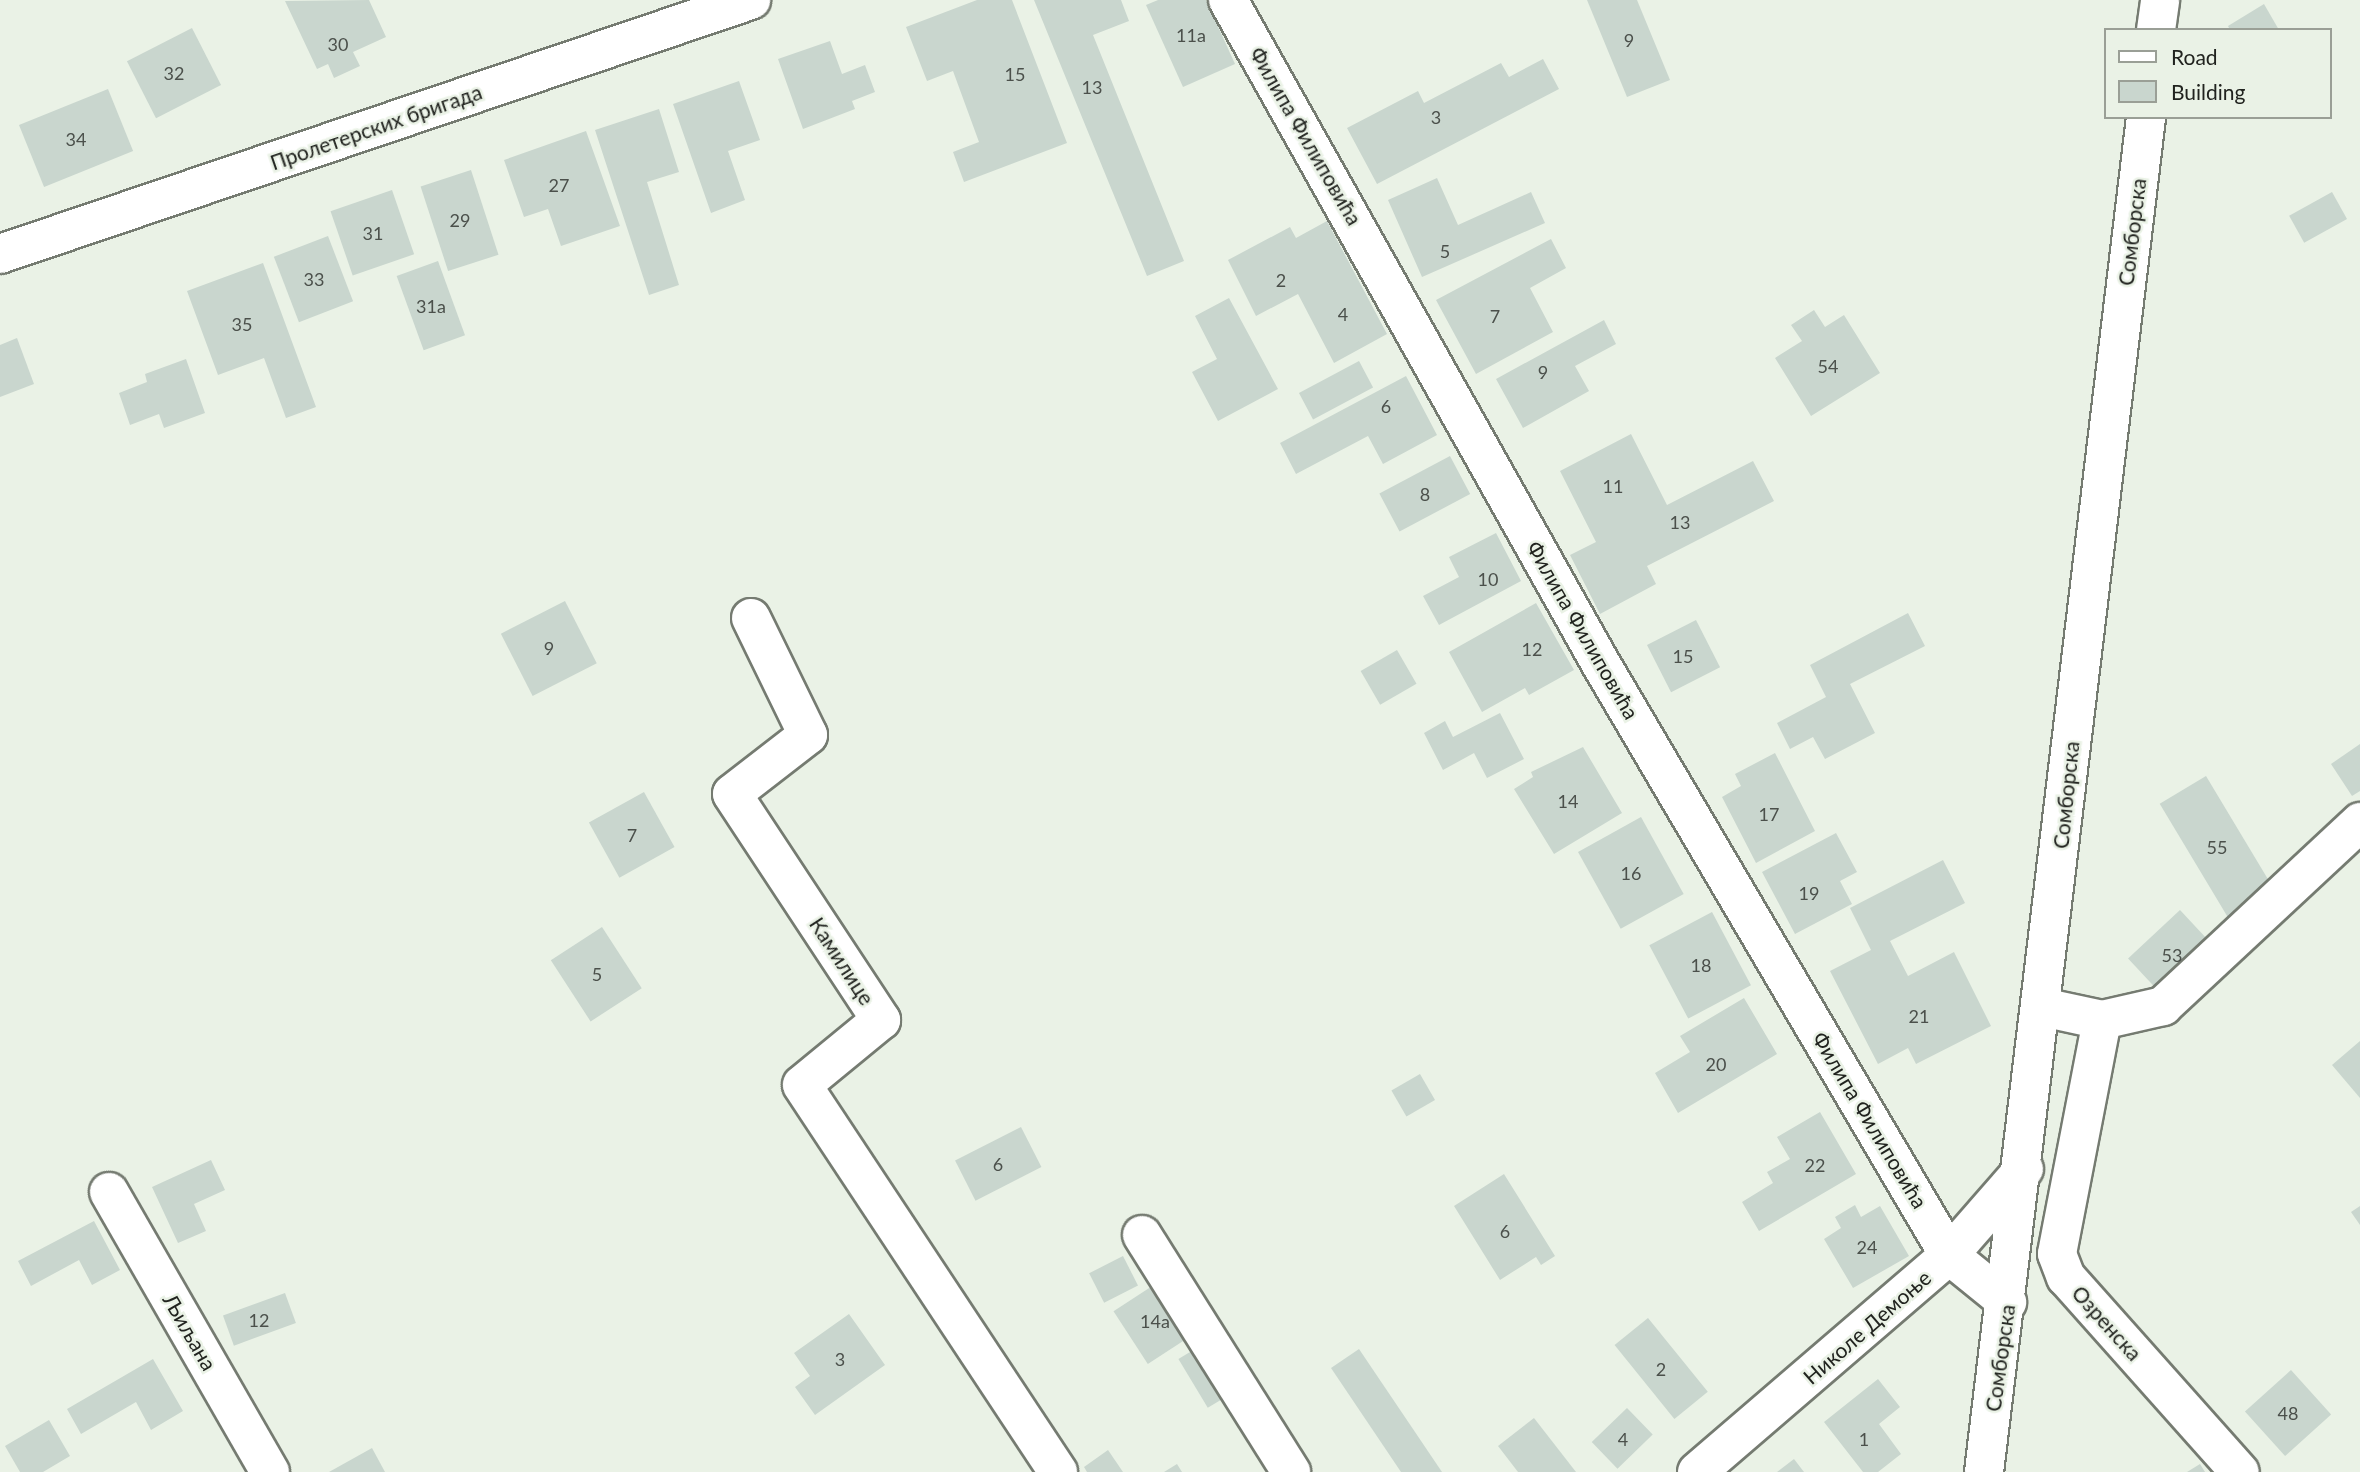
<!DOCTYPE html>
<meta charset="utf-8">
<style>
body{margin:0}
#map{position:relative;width:2360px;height:1472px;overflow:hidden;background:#eaf2e6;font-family:Lato,sans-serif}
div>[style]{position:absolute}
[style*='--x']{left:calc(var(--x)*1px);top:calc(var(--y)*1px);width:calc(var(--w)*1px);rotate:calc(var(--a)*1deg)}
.building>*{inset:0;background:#c9d6ce;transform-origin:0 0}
.roads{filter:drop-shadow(2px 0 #757b71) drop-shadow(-2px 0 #757b71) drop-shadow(0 2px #757b71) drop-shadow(0 -2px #757b71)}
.minor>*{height:38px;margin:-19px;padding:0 19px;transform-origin:19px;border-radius:19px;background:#fff}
span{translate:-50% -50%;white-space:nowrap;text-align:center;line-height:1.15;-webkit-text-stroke:5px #eaf2e6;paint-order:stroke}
.number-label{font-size:18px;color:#4b504b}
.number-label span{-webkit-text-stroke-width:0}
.street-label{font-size:21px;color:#21231f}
.legend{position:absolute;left:2104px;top:28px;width:228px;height:91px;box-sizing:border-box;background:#eaf2e6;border:2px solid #9a9f96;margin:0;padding:9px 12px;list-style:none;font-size:21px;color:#21231f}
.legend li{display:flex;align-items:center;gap:14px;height:35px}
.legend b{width:35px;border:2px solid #9a9f96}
</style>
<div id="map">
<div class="building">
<div style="clip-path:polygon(369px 0,386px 37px,353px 52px,360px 66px,334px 78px,328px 64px,317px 69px,285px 1px)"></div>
<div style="clip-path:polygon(977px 0,1012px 0,1067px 143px,964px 182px,953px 152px,979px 142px,953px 71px,927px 81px,906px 27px)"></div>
<div style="clip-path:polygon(1034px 0,1121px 0,1129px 21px,1093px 35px,1184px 261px,1147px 276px)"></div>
<div style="clip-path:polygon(1158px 0,1206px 0,1235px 64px,1183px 87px,1146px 5px)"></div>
<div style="clip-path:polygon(1587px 0,1637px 0,1670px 80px,1627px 97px)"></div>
<div style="clip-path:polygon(2264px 4px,2279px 30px,2230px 30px,2228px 26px)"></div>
<div style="left:192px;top:28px;width:64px;height:73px;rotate:63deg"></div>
<div style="clip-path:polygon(830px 41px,842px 74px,865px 65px,875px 92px,852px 101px,855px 109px,803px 129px,778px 59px)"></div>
<div style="clip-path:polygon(1543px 59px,1559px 89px,1377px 184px,1347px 128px,1418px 91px,1424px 103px,1501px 63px,1509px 77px)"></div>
<div style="clip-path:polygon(739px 81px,760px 140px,728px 151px,745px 200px,711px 213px,673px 104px)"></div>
<div style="left:108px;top:89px;width:67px;height:96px;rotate:68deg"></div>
<div style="clip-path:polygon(659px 109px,679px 172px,647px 182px,679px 285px,649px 295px,595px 130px)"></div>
<div style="clip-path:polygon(586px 131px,620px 226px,561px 246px,548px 209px,524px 217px,504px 160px)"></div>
<div style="left:471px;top:170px;width:89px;height:53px;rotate:72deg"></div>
<div style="clip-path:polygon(1437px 178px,1458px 225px,1531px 192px,1545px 223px,1422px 277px,1388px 200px)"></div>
<div style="left:392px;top:190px;width:68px;height:65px;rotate:71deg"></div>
<div style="left:2332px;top:192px;width:31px;height:49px;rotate:61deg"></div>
<div style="clip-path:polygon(1327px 221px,1387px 334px,1334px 363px,1298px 294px,1256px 316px,1228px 260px,1290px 227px,1296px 238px)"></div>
<div style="left:328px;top:236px;width:70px;height:58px;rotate:69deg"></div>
<div style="clip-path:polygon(1551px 239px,1566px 268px,1530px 288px,1553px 332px,1476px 374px,1436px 300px)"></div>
<div style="left:438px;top:261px;width:79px;height:44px;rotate:70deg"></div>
<div style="clip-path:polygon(263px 263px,316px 407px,286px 418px,264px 358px,218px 375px,187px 291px)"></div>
<div style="clip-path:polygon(1229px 298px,1278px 389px,1218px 421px,1192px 372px,1217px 359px,1195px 316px)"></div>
<div style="clip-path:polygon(1814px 310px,1825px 327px,1844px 315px,1880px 373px,1811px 416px,1775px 358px,1802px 341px,1791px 325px)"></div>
<div style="clip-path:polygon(1604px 320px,1616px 344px,1575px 366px,1589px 391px,1523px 428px,1496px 379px)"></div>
<div style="clip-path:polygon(17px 338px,34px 384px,0 397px,0 345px)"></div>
<div style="clip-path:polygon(186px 359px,205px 413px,164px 428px,159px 414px,130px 425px,119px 393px,147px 382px,145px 374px)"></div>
<div style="left:1359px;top:361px;width:30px;height:68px;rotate:62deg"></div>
<div style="clip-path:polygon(1406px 376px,1437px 435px,1383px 464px,1368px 436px,1296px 474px,1280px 443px)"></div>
<div style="clip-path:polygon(1631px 434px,1667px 505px,1753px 461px,1774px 501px,1647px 566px,1656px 584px,1600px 614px,1570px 555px,1596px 542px,1560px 471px)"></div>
<div style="left:1450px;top:456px;width:43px;height:80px;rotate:62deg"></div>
<div style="clip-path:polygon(1496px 533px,1521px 581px,1439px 625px,1423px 596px,1459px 577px,1449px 557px)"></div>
<div style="left:565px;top:601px;width:70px;height:72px;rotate:63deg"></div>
<div style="clip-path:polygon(1536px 603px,1574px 670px,1529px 695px,1525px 688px,1482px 712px,1449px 652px)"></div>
<div style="clip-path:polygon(1908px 613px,1925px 646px,1850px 684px,1875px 733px,1825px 759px,1813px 737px,1790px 749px,1777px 723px,1826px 697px,1810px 665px)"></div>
<div style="left:1696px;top:620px;width:53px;height:55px;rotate:63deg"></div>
<div style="left:1397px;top:650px;width:39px;height:42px;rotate:60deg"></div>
<div style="clip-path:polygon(1500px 713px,1524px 759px,1487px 778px,1474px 753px,1443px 770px,1424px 733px,1445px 721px,1453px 737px)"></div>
<div style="clip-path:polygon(2360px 744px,2360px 791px,2352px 796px,2331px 764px)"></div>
<div style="clip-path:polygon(1583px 747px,1622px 813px,1554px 854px,1514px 789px,1533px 777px,1531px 772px)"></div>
<div style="clip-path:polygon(1775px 753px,1815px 831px,1756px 863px,1722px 797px,1741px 786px,1735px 774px)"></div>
<div style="left:2206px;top:776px;width:132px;height:54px;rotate:59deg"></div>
<div style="left:644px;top:792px;width:63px;height:63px;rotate:61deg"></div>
<div style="left:1641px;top:817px;width:88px;height:72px;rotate:61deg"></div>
<div style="clip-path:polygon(1836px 833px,1857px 872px,1840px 881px,1852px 904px,1795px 934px,1762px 872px)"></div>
<div style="clip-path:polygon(1943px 860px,1965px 903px,1890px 941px,1908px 976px,1954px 952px,1991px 1026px,1916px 1064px,1908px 1048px,1878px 1064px,1830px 971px,1871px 950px,1850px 908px)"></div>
<div style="left:2180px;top:910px;width:54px;height:71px;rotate:47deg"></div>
<div style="left:1712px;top:912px;width:83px;height:71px;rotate:62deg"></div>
<div style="left:602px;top:927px;width:73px;height:61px;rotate:57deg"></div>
<div style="clip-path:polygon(1744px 998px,1777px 1054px,1678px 1113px,1655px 1073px,1690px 1052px,1680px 1036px)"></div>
<div style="clip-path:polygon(2360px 1041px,2360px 1098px,2332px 1065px)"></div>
<div style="left:1420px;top:1074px;width:30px;height:33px;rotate:60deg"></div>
<div style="clip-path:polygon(1820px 1112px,1856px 1174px,1759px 1231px,1742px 1202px,1773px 1183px,1767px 1172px,1790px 1159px,1777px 1137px)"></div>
<div style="left:1021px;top:1127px;width:45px;height:74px;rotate:63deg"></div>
<div style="clip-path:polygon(211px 1160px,225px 1190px,194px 1204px,206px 1231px,178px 1243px,152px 1187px)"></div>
<div style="clip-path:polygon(1504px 1174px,1555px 1256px,1541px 1265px,1536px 1257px,1500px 1280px,1454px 1206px)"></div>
<div style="clip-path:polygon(1855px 1205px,1861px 1217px,1880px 1206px,1909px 1256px,1853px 1288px,1824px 1239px,1841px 1228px,1835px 1217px)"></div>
<div style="clip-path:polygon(2360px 1206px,2360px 1225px,2351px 1212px)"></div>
<div style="clip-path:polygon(94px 1221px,120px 1270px,92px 1285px,79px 1260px,31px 1286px,18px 1261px)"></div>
<div style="left:1123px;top:1256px;width:33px;height:38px;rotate:63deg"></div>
<div style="left:1163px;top:1279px;width:63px;height:59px;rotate:57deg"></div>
<div style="left:285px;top:1293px;width:32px;height:66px;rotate:70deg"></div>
<div style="clip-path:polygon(849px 1314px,885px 1365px,815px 1415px,795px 1387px,810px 1376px,794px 1353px)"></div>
<div style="left:1648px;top:1318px;width:95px;height:43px;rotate:51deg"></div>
<div style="left:1205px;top:1343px;width:57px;height:31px;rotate:59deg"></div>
<div style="clip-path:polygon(1359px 1349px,1442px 1472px,1401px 1472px,1331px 1368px)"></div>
<div style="clip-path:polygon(153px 1359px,183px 1411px,151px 1430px,136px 1402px,81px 1434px,67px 1409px)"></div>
<div style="left:2291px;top:1370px;width:60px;height:62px;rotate:48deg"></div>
<div style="clip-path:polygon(1878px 1379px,1900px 1407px,1879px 1424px,1901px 1454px,1878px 1472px,1863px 1472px,1824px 1422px)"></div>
<div style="left:1627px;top:1408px;width:37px;height:49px;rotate:46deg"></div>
<div style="clip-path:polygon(1534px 1418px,1576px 1472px,1518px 1472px,1498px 1446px)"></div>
<div style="clip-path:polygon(49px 1420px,70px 1456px,43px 1472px,20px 1472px,5px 1446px)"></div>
<div style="clip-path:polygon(372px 1448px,385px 1472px,329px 1472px)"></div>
<div style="clip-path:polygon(1108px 1450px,1123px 1472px,1087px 1472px,1084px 1467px)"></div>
<div style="clip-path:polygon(1794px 1459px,1804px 1472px,1777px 1472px)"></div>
<div style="clip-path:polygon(1177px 1464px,1182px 1472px,1164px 1472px)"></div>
<div style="clip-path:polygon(2200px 1464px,2205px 1472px,2187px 1472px)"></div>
</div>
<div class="roads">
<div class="minor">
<div style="--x:1228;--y:0;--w:762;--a:60.68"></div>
<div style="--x:1601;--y:664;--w:686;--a:59.51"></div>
<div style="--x:1949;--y:1255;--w:75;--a:39"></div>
<div style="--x:2156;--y:30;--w:30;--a:-82"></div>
<div style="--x:0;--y:254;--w:793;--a:-18.69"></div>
<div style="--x:751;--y:618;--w:130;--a:64"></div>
<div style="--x:808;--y:735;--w:96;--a:142.2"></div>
<div style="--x:732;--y:794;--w:271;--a:56.6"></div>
<div style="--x:881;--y:1020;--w:102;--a:140.6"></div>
<div style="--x:802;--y:1085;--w:464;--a:56.5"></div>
<div style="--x:2042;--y:1007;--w:61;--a:12.2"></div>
<div style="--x:2102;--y:1020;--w:63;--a:-12.9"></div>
<div style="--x:2163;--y:1006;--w:270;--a:-43"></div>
<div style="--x:2102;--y:1020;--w:238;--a:100.9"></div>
<div style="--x:2057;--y:1254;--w:25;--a:69"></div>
<div style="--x:2066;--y:1277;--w:261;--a:48.3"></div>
<div style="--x:109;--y:1192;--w:323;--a:60.1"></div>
<div style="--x:1142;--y:1235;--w:280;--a:57.8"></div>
<div style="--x:1697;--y:1472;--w:333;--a:-40.7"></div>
<div style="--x:1949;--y:1255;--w:114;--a:-48.9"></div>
<div style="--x:1984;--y:1472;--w:1365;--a:-83.18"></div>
</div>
</div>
<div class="number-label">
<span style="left:1191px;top:35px">11a</span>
<span style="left:1629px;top:40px">9</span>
<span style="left:338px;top:44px">30</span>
<span style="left:174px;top:73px">32</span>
<span style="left:1015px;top:74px">15</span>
<span style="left:1092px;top:87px">13</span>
<span style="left:1436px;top:117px">3</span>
<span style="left:76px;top:139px">34</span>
<span style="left:559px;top:185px">27</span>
<span style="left:460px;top:220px">29</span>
<span style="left:373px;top:233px">31</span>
<span style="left:1445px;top:251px">5</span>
<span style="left:314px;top:279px">33</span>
<span style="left:1281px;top:280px">2</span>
<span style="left:431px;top:306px">31a</span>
<span style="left:1343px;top:314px">4</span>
<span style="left:1495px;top:316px">7</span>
<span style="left:242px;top:324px">35</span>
<span style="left:1828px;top:366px">54</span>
<span style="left:1543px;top:372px">9</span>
<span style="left:1386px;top:406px">6</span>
<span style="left:1613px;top:486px">11</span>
<span style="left:1425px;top:494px">8</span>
<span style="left:1680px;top:522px">13</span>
<span style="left:1488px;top:579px">10</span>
<span style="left:549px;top:648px">9</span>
<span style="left:1532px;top:649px">12</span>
<span style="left:1683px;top:656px">15</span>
<span style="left:1568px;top:801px">14</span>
<span style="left:1769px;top:814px">17</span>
<span style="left:632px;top:835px">7</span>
<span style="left:2217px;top:847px">55</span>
<span style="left:1631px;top:873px">16</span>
<span style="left:1809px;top:893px">19</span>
<span style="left:2172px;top:955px">53</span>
<span style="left:1701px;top:965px">18</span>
<span style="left:597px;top:974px">5</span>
<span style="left:1919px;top:1016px">21</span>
<span style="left:1716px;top:1064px">20</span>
<span style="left:998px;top:1164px">6</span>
<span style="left:1815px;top:1165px">22</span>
<span style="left:1505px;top:1231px">6</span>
<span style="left:1867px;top:1247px">24</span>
<span style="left:259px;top:1320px">12</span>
<span style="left:1155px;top:1321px">14a</span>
<span style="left:840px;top:1359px">3</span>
<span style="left:1661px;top:1369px">2</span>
<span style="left:2288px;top:1413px">48</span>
<span style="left:1623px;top:1439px">4</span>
<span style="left:1864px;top:1439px">1</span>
</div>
<div class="street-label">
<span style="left:376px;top:127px;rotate:-19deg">Пролетерских бригада</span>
<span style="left:1306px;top:136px;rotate:60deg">Филипа Филиповића</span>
<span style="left:2132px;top:232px;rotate:-83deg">Сомборска</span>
<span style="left:1583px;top:630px;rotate:60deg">Филипа Филиповића</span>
<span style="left:2066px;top:795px;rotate:-84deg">Сомборска</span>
<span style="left:842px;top:961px;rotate:57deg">Камилице</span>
<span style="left:1870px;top:1120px;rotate:59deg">Филипа Филиповића</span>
<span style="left:2107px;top:1323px;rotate:48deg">Озренска</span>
<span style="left:1867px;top:1327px;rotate:-41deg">Николе Демоње</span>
<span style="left:190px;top:1332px;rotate:60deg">Љиљана</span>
<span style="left:2000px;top:1358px;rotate:-82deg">Сомборска</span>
</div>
<ul class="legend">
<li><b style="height:9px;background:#fff"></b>Road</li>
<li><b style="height:19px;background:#c9d6ce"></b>Building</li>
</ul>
</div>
